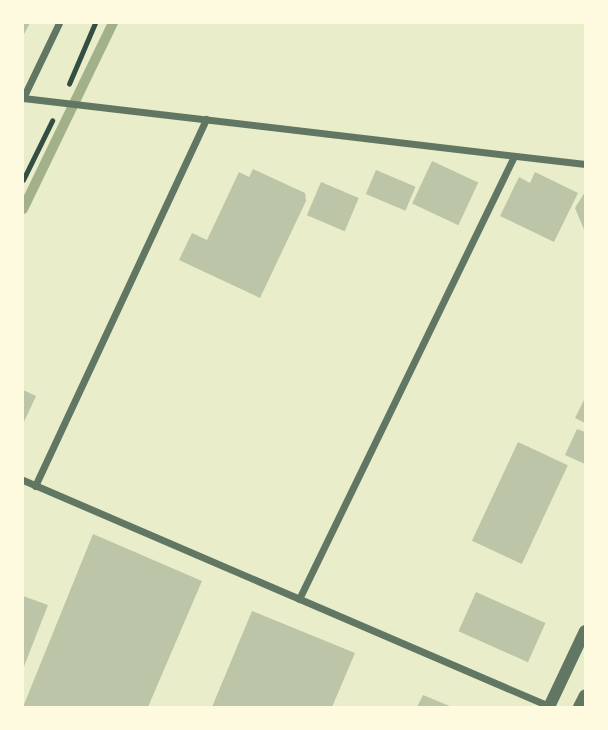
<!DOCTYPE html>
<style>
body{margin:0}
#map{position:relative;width:608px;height:730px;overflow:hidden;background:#e9edc9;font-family:"PT Sans Narrow",sans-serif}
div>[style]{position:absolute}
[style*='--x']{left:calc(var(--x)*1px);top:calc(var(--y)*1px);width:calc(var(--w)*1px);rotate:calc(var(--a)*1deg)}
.stream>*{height:10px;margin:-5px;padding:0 5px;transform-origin:5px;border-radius:5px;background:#a3b18a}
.building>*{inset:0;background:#bcc5a7;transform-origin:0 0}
.path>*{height:4.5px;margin:-2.25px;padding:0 2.25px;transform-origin:2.25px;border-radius:2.25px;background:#344e41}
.minor>*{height:7px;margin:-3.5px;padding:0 3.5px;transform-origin:3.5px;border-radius:3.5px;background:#617663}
.tertiary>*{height:12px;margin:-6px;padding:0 6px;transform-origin:6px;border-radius:6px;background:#617663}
span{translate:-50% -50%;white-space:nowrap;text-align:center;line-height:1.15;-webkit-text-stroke:7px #fefae0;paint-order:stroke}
.frame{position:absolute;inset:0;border:24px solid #fefae0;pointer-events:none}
</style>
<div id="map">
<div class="stream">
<div style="--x:23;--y:209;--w:207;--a:-64.2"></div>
</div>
<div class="building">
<div style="clip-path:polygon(23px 23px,30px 23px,23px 36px)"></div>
<div style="left:432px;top:161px;width:51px;height:47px;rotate:25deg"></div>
<div style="clip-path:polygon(253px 169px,305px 193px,306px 201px,260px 298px,179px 260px,192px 233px,207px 240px,239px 172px,249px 177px)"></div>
<div style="left:376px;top:170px;width:43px;height:26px;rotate:23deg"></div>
<div style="clip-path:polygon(535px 172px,578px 193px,554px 242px,500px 216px,519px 177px,530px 183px)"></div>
<div style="left:321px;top:182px;width:41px;height:36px;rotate:23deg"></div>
<div style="clip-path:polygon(585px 192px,585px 232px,575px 208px)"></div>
<div style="clip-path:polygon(23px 390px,36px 396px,23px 424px)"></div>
<div style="clip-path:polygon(585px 398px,585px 423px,575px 418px)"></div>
<div style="clip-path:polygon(577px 429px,585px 432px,585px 464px,565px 455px)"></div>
<div style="left:518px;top:442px;width:55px;height:109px;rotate:25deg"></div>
<div style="clip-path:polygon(93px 534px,202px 581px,148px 707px,23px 707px)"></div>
<div style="left:476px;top:592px;width:76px;height:43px;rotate:24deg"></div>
<div style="clip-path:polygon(23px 596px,48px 605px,23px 669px)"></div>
<div style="clip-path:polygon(252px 611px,355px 653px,332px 707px,212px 707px)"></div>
<div style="clip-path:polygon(423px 695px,452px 707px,417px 707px)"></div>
</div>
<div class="path">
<div style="--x:69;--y:84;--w:66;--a:-66.9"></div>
<div style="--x:23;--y:180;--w:66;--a:-63.8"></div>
</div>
<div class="minor">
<div style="--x:23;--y:98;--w:566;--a:6.7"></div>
<div style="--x:23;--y:98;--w:83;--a:-64.4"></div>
<div style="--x:23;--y:480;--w:575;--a:23.26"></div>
<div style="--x:35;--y:486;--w:405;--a:-65"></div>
<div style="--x:299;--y:599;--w:492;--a:-64.1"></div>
</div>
<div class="tertiary">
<div style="--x:549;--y:707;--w:84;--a:-64.7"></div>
<div style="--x:579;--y:707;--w:13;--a:-63"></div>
</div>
<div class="frame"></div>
</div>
